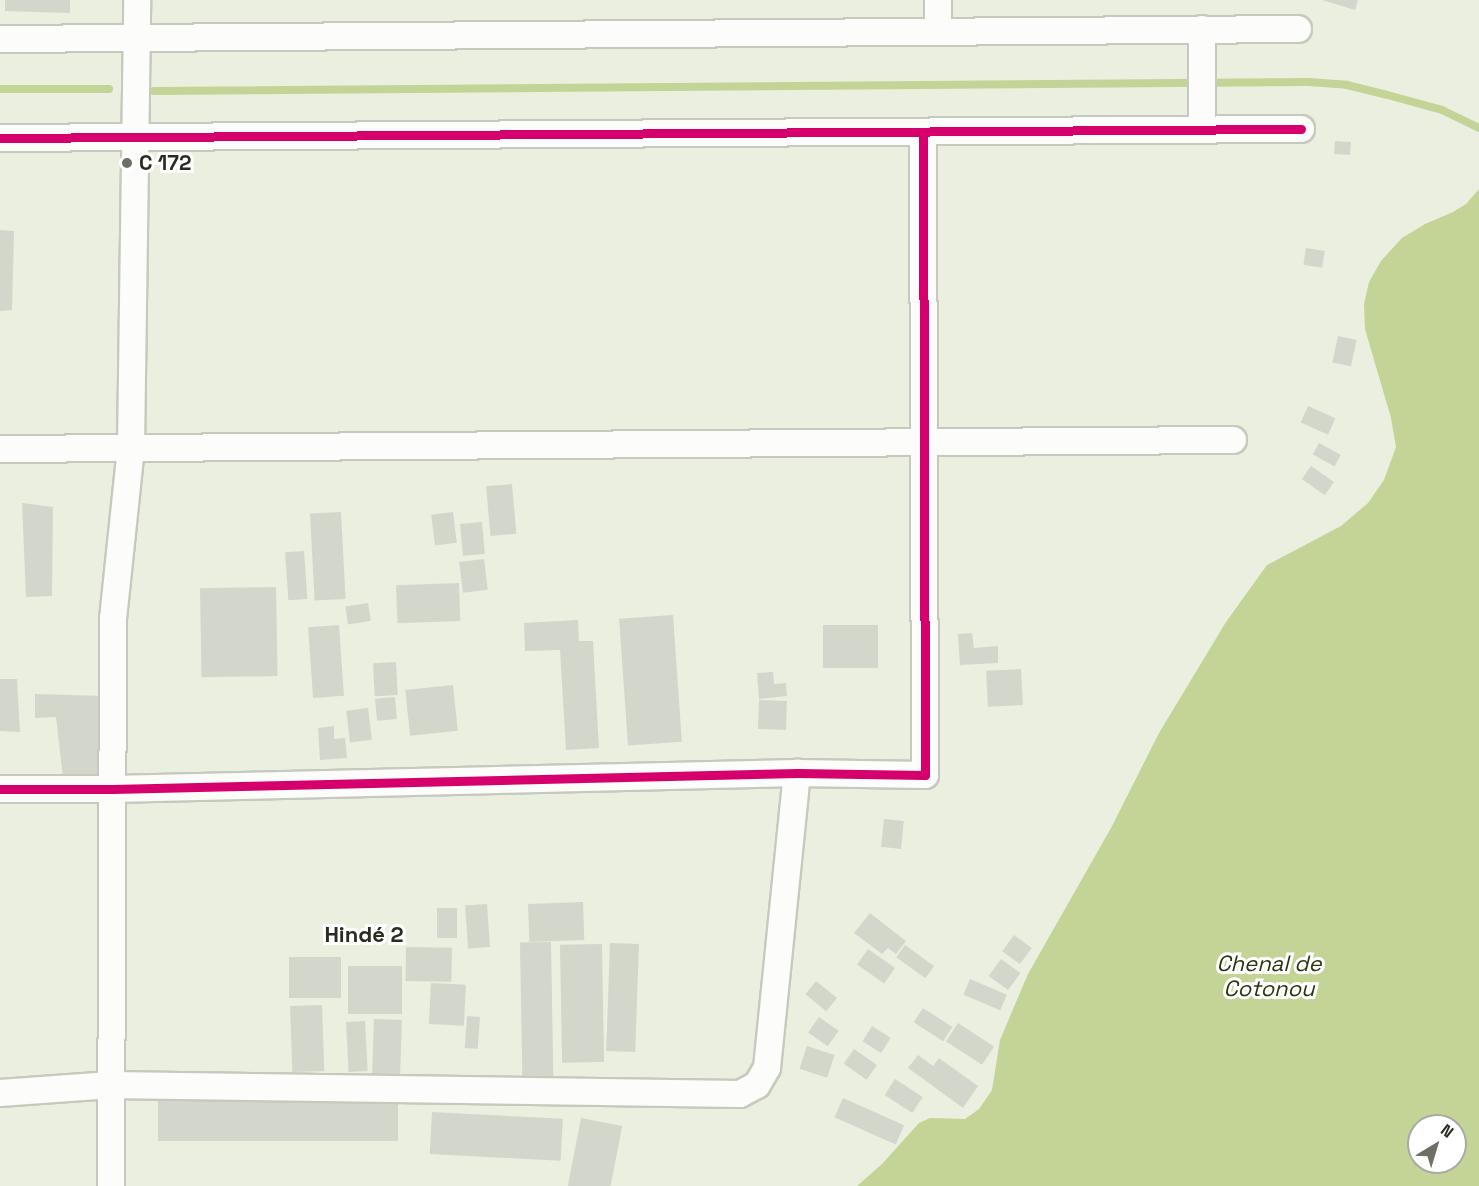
<!DOCTYPE html>
<meta charset="utf-8">
<style>
body{margin:0}
#map{position:relative;width:1479px;height:1186px;overflow:hidden;background:#eaefe0;font-family:"Space Grotesk",sans-serif}
div>[style]{position:absolute}
[style*='--x']{left:calc(var(--x)*1px);top:calc(var(--y)*1px);width:calc(var(--w)*1px);rotate:calc(var(--a)*1deg)}
.water>*{inset:0;background:#c4d496}
.stream>*{height:8px;margin:-4px;padding:0 4px;transform-origin:4px;border-radius:4px;background:#c4d496}
.building>*{inset:0;background:#d3d7cb;transform-origin:0 0}
.roads{filter:drop-shadow(2px 0 #c6cabe) drop-shadow(-2px 0 #c6cabe) drop-shadow(0 2px #c6cabe) drop-shadow(0 -2px #c6cabe)}
.minor>*{height:26px;margin:-13px;padding:0 13px;transform-origin:13px;border-radius:13px;background:#fcfdfa}
.cycleway>*{height:9px;margin:-4.5px;padding:0 4.5px;transform-origin:4.5px;border-radius:4.5px;background:#d6006c}
.dots>*{width:16px;height:16px;translate:-50% -50%;box-sizing:border-box;border:3px solid #fff;border-radius:50%}
span{translate:-50% -50%;white-space:nowrap;text-align:center;line-height:1.15;-webkit-text-stroke:6px #fff;paint-order:stroke}
.poi-label{font-size:21px;color:#292c21;font-weight:700}
.left{translate:0 -50%;text-align:left}
.neighbourhood-label{font-size:22px;color:#292c21;font-weight:700}
.water-label{font-size:22px;color:#2c3411;font-style:italic}
.north{position:absolute;left:1407px;top:1114px;width:60px;height:60px;box-sizing:border-box;background:#fff;border:2px solid #a9aba6;border-radius:50%;rotate:38deg;font-size:16px;font-weight:700;line-height:24px;text-align:center;color:#292c21}
.north::after{content:'';display:block;margin:auto;width:21px;height:27px;background:#6d7064;clip-path:polygon(50% 0,100% 100%,50% 72%,0 100%)}
</style>
<div id="map">
<div class="water">
<div style="clip-path:polygon(evenodd,1479px 189px,1479px 1186px,857px 1186px,882px 1164px,919px 1123px,930px 1118px,965px 1119px,979px 1109px,992px 1090px,1000px 1040px,1028px 974px,1111px 828px,1159px 733px,1226px 622px,1267px 565px,1341px 526px,1368px 503px,1384px 480px,1396px 447px,1391px 418px,1365px 329px,1364px 304px,1369px 282px,1381px 261px,1402px 238px,1425px 224px,1453px 212px,1466px 204px,1479px 189px,1419px 1126px,1455px 1126px,1455px 1162px,1419px 1162px,1419px 1126px)"></div>
</div>
<div class="stream">
<div style="--x:0;--y:89;--w:109;--a:0"></div>
<div style="--x:154;--y:91;--w:1154;--a:-0.45"></div>
<div style="--x:1308;--y:82;--w:39;--a:4"></div>
<div style="--x:1347;--y:85;--w:38;--a:14"></div>
<div style="--x:1384;--y:94;--w:60;--a:15.4"></div>
<div style="--x:1442;--y:110;--w:41;--a:25.9"></div>
</div>
<div class="building">
<div style="clip-path:polygon(5px 0,70px 0,70px 13px,5px 11px)"></div>
<div style="clip-path:polygon(1322px 0,1358px 0,1355px 10px)"></div>
<div style="left:1335px;top:141px;width:16px;height:13px;rotate:4deg"></div>
<div style="clip-path:polygon(0 230px,14px 231px,12px 310px,0 311px)"></div>
<div style="left:1306px;top:248px;width:19px;height:17px;rotate:9deg"></div>
<div style="left:1338px;top:336px;width:19px;height:27px;rotate:12deg"></div>
<div style="left:1308px;top:406px;width:30px;height:18px;rotate:24deg"></div>
<div style="left:1319px;top:443px;width:25px;height:13px;rotate:29deg"></div>
<div style="left:1311px;top:466px;width:28px;height:16px;rotate:35deg"></div>
<div style="left:512px;top:484px;width:50px;height:26px;rotate:85deg"></div>
<div style="clip-path:polygon(22px 503px,53px 507px,52px 596px,26px 597px)"></div>
<div style="left:341px;top:512px;width:87px;height:31px;rotate:87deg"></div>
<div style="left:453px;top:512px;width:31px;height:22px;rotate:83deg"></div>
<div style="left:482px;top:522px;width:32px;height:22px;rotate:85deg"></div>
<div style="left:304px;top:551px;width:48px;height:19px;rotate:86deg"></div>
<div style="left:484px;top:559px;width:31px;height:25px;rotate:83deg"></div>
<div style="left:459px;top:583px;width:38px;height:63px;rotate:88deg"></div>
<div style="left:276px;top:587px;width:89px;height:76px;rotate:89deg"></div>
<div style="left:368px;top:603px;width:18px;height:23px;rotate:81deg"></div>
<div style="left:673px;top:615px;width:127px;height:54px;rotate:86deg"></div>
<div style="clip-path:polygon(578px 620px,579px 641px,593px 641px,599px 748px,566px 750px,560px 650px,525px 651px,524px 623px)"></div>
<div style="left:339px;top:625px;width:71px;height:31px;rotate:86deg"></div>
<div style="left:823px;top:625px;width:55px;height:43px"></div>
<div style="clip-path:polygon(972px 633px,974px 648px,998px 646px,998px 663px,960px 665px,958px 634px)"></div>
<div style="left:396px;top:662px;width:33px;height:23px;rotate:87deg"></div>
<div style="left:1021px;top:669px;width:36px;height:35px;rotate:87deg"></div>
<div style="clip-path:polygon(773px 672px,774px 684px,786px 683px,787px 696px,759px 699px,757px 673px)"></div>
<div style="clip-path:polygon(0 679px,17px 679px,20px 732px,0 731px)"></div>
<div style="left:453px;top:685px;width:46px;height:48px;rotate:84deg"></div>
<div style="clip-path:polygon(35px 694px,104px 696px,112px 774px,63px 777px,56px 717px,35px 718px)"></div>
<div style="left:395px;top:697px;width:22px;height:20px;rotate:85deg"></div>
<div style="left:759px;top:700px;width:28px;height:29px;rotate:2deg"></div>
<div style="left:368px;top:708px;width:32px;height:22px;rotate:83deg"></div>
<div style="clip-path:polygon(334px 726px,334px 739px,345px 738px,347px 758px,320px 760px,318px 728px)"></div>
<div style="left:884px;top:819px;width:20px;height:28px;rotate:6deg"></div>
<div style="left:583px;top:902px;width:38px;height:55px;rotate:88deg"></div>
<div style="left:487px;top:904px;width:43px;height:22px;rotate:86deg"></div>
<div style="left:437px;top:908px;width:20px;height:30px"></div>
<div style="clip-path:polygon(870px 913px,906px 941px,896px 954px,888px 948px,882px 954px,854px 933px)"></div>
<div style="left:1014px;top:935px;width:22px;height:20px;rotate:36deg"></div>
<div style="left:551px;top:942px;width:136px;height:31px;rotate:89deg"></div>
<div style="left:610px;top:943px;width:29px;height:108px;rotate:2deg"></div>
<div style="left:602px;top:944px;width:118px;height:42px;rotate:89deg"></div>
<div style="left:905px;top:945px;width:36px;height:15px;rotate:36deg"></div>
<div style="left:406px;top:947px;width:46px;height:34px;rotate:1deg"></div>
<div style="left:868px;top:949px;width:33px;height:19px;rotate:35deg"></div>
<div style="left:289px;top:957px;width:52px;height:41px"></div>
<div style="left:1001px;top:959px;width:24px;height:21px;rotate:36deg"></div>
<div style="left:402px;top:966px;width:48px;height:54px;rotate:90deg"></div>
<div style="left:970px;top:979px;width:40px;height:17px;rotate:23deg"></div>
<div style="left:816px;top:981px;width:27px;height:17px;rotate:39deg"></div>
<div style="left:431px;top:983px;width:35px;height:41px;rotate:3deg"></div>
<div style="left:322px;top:1005px;width:66px;height:32px;rotate:88deg"></div>
<div style="left:923px;top:1008px;width:35px;height:17px;rotate:33deg"></div>
<div style="left:467px;top:1016px;width:13px;height:32px;rotate:4deg"></div>
<div style="left:819px;top:1017px;width:24px;height:19px;rotate:35deg"></div>
<div style="left:374px;top:1019px;width:28px;height:62px;rotate:2deg"></div>
<div style="left:365px;top:1021px;width:50px;height:19px;rotate:87deg"></div>
<div style="left:958px;top:1023px;width:43px;height:22px;rotate:33deg"></div>
<div style="left:872px;top:1026px;width:22px;height:18px;rotate:32deg"></div>
<div style="left:807px;top:1046px;width:29px;height:24px;rotate:18deg"></div>
<div style="left:854px;top:1049px;width:28px;height:18px;rotate:35deg"></div>
<div style="clip-path:polygon(918px 1055px,933px 1066px,939px 1058px,978px 1086px,963px 1108px,908px 1068px)"></div>
<div style="left:895px;top:1079px;width:33px;height:19px;rotate:33deg"></div>
<div style="left:158px;top:1097px;width:240px;height:44px"></div>
<div style="left:843px;top:1098px;width:67px;height:21px;rotate:24deg"></div>
<div style="left:432px;top:1112px;width:131px;height:42px;rotate:3deg"></div>
<div style="left:581px;top:1118px;width:42px;height:69px;rotate:11deg"></div>
</div>
<div class="roads">
<div class="minor">
<div style="--x:938;--y:0;--w:31;--a:90"></div>
<div style="--x:1202;--y:29;--w:101;--a:90"></div>
<div style="--x:0;--y:39;--w:1298;--a:-0.44"></div>
<div style="--x:0;--y:138;--w:1301;--a:-0.4"></div>
<div style="--x:0;--y:449;--w:1233;--a:-0.42"></div>
<div style="--x:0;--y:789;--w:112;--a:0"></div>
<div style="--x:112;--y:789;--w:685;--a:-1.34"></div>
<div style="--x:797;--y:773;--w:128;--a:0.9"></div>
<div style="--x:925;--y:775;--w:643;--a:-90.18"></div>
<div style="--x:0;--y:1093;--w:111;--a:-4.1"></div>
<div style="--x:111;--y:1085;--w:629;--a:0.82"></div>
<div style="--x:740;--y:1094;--w:19;--a:-28"></div>
<div style="--x:757;--y:1085;--w:20;--a:-60"></div>
<div style="--x:767;--y:1068;--w:297;--a:-84.2"></div>
<div style="--x:111;--y:1186;--w:567;--a:-89.8"></div>
<div style="--x:113;--y:619;--w:172;--a:-84"></div>
<div style="--x:131;--y:448;--w:448;--a:-89.2"></div>
</div>
</div>
<div class="cycleway">
<div style="--x:0;--y:138;--w:1301;--a:-0.4"></div>
<div style="--x:0;--y:789;--w:112;--a:0"></div>
<div style="--x:112;--y:789;--w:685;--a:-1.34"></div>
<div style="--x:797;--y:773;--w:128;--a:0.9"></div>
<div style="--x:925;--y:775;--w:643;--a:-90.18"></div>
</div>
<div class="dots">
<div style="left:127px;top:163px;background:#6d7064"></div>
</div>
<div class="poi-label">
<span class="left" style="left:139px;top:163px">C 172</span>
</div>
<div class="neighbourhood-label">
<span style="left:364px;top:935px">Hindé 2</span>
</div>
<div class="water-label">
<span style="left:1269px;top:976px">Chenal de<br>Cotonou</span>
</div>
<div class="north">N</div>
</div>
